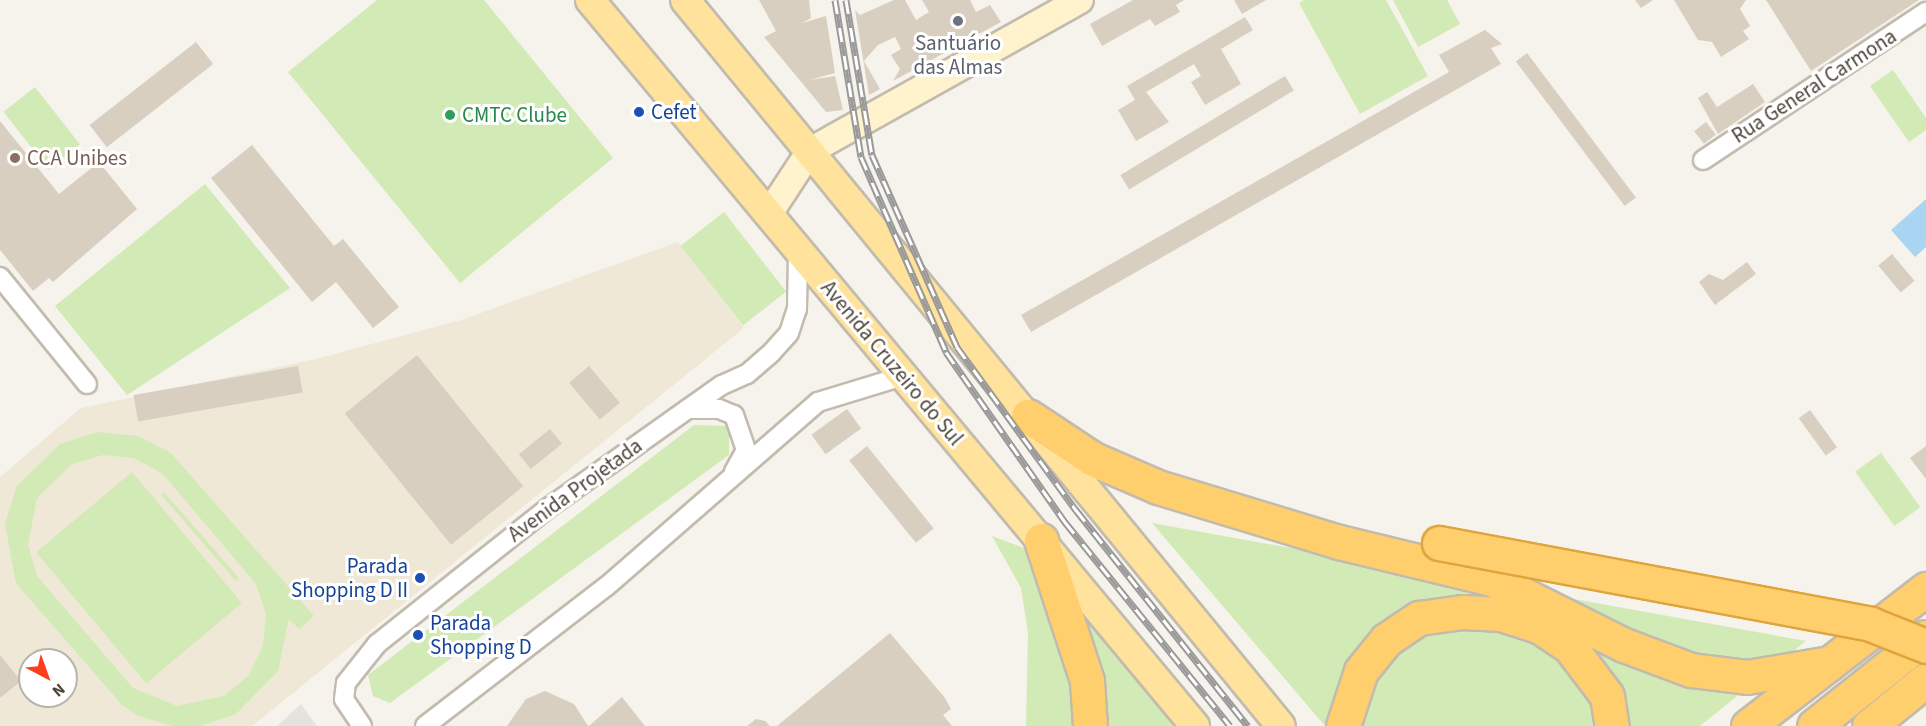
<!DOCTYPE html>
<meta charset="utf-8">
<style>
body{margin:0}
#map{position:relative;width:1926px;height:726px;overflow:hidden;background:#f6f3ec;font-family:"Source Sans 3",sans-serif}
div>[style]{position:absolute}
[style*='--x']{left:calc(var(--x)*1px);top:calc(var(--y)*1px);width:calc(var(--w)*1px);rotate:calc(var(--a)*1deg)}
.education>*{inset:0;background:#efe8d6}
.green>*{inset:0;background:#d2eab5;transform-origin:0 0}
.parking>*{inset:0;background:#e5e3e0}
.water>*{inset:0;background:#a9d4f2}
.building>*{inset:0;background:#d8cfc1;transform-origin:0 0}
.roads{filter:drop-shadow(2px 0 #c2bbae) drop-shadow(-2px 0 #c2bbae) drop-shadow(0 2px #c2bbae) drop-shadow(0 -2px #c2bbae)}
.street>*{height:18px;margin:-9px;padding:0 9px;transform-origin:9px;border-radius:9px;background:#fff}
.secondary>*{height:26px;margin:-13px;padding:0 13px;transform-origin:13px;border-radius:13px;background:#fff3cd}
.primary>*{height:28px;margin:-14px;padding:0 14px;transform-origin:14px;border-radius:14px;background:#ffe39c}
.highway>*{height:33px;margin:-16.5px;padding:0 16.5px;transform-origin:16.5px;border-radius:16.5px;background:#ffcf6e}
.rail>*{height:7px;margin-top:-3.5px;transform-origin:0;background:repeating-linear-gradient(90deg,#fff 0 14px,#9a9a9a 0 28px);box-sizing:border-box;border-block:2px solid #9a9a9a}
.bridges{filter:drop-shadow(2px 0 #e0a43c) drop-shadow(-2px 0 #e0a43c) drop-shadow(0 2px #e0a43c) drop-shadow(0 -2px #e0a43c)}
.highway-bridge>*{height:33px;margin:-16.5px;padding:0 16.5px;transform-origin:16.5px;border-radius:16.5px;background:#ffcf6e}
.dots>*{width:16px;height:16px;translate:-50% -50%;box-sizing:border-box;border:3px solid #fff;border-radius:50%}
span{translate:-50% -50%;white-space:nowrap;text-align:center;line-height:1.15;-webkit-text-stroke:6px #fff;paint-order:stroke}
.worship-label{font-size:21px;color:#5b616d}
.street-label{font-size:21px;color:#4b4439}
.transit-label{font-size:21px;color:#164399}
.left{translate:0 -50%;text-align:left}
.right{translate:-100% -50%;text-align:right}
.leisure-label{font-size:21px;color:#27864d}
.education-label{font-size:21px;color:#785e54}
.north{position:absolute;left:18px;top:648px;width:60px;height:60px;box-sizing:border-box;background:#fff;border:2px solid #b7b4b0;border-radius:50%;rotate:139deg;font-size:16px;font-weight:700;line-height:24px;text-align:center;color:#4b4439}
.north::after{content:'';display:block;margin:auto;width:21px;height:27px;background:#fc3f1d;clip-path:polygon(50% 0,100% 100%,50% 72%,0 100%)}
</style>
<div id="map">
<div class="education">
<div style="clip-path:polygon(evenodd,678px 242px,744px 328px,252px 726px,0 726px,0 477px,81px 408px,316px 359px,461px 320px,678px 242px,30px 660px,66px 660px,66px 696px,30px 696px,30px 660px)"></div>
</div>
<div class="green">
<div style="clip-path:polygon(377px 0,484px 0,613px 158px,460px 283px,288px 72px)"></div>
<div style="clip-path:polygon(1304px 0,1386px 0,1428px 76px,1360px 114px,1299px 3px)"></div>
<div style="clip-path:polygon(1393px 0,1447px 0,1460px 24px,1418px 47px)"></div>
<div style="clip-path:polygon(1893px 70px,1926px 118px,1926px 130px,1909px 142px,1870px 86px)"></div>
<div style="left:35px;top:87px;width:73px;height:40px;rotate:52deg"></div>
<div style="clip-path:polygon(205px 184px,290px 288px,127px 395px,55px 306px)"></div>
<div style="left:724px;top:212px;width:101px;height:55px;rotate:52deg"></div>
<div style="clip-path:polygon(694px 425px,729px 426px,729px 455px,390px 703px,373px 696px,368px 675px)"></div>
<div style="clip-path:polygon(evenodd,98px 432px,138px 436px,171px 453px,314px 616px,299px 629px,289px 619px,278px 671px,236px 714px,200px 726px,173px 726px,139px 716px,122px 705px,16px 583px,5px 524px,17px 486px,60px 444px,98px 432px,103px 455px,134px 458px,163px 474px,256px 584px,266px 614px,263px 646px,249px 675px,224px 696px,177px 706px,133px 688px,37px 576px,28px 545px,37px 498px,72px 464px,103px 455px)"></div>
<div style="left:1881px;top:453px;width:67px;height:32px;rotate:54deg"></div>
<div style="left:132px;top:472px;width:171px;height:125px;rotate:50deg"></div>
<div style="left:164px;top:492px;width:114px;height:4px;rotate:49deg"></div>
<div style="clip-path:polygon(1152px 523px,1806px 641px,1700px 726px,1325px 726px)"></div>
<div style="clip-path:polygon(992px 536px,1032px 551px,1176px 726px,1026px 726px,1028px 633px,1021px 588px)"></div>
</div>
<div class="parking">
<div style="clip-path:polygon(301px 704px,317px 726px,276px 726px,277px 726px)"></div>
</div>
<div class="water">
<div style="clip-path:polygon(1926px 199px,1926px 247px,1915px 257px,1891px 230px)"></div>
</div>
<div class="building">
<div style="clip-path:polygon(759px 0,809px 0,811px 18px,802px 23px,826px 16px,835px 73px,809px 80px,835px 76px,843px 110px,826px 112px,764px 37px,776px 31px)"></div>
<div style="clip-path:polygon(894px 0,905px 0,916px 20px,929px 12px,922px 0,970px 0,976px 12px,990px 5px,1001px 22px,893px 81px,900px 69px,891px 55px,901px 49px,895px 37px,878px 45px,864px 61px,880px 89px,869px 95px,855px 10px,860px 15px)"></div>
<div style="clip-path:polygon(1133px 0,1184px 0,1176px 5px,1180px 12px,1155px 26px,1150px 19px,1102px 46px,1090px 24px)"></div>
<div style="clip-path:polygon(1234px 0,1266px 0,1242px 14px)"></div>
<div style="clip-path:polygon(1635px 0,1653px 0,1641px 8px)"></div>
<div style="clip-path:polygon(1674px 0,1746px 0,1740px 9px,1750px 26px,1743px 31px,1749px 39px,1721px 57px,1712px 42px,1698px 40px)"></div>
<div style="clip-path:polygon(1766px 0,1919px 0,1811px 71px)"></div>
<div style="clip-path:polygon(1245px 17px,1253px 30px,1221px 49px,1241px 84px,1205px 105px,1191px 82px,1201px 76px,1194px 64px,1146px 92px,1169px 122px,1136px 141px,1118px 110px,1135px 100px,1127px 86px)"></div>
<div style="clip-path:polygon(1485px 30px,1502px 44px,1491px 48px,1501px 64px,1031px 332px,1021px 315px,1449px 72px,1439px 55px)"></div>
<div style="left:196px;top:42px;width:28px;height:135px;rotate:52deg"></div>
<div style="left:1527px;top:53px;width:181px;height:14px;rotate:53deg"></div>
<div style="left:1285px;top:76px;width:17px;height:192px;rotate:59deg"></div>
<div style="clip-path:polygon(1753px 84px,1765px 102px,1718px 134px,1698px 98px,1707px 92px,1717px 107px)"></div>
<div style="clip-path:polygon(0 121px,59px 194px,99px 162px,137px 209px,53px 282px,49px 278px,33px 291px,0 250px)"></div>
<div style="left:1706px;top:122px;width:16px;height:15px;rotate:52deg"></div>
<div style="clip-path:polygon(252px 145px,334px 246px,343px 239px,399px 307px,373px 328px,336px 282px,312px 302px,211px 178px)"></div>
<div style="left:1892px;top:254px;width:35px;height:18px;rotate:50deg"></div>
<div style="clip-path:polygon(1747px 262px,1756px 274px,1715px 305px,1699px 282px,1709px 274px,1723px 280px)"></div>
<div style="left:417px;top:355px;width:169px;height:93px;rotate:51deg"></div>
<div style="left:298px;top:366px;width:27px;height:167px;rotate:80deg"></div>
<div style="left:589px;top:366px;width:48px;height:26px;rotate:50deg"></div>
<div style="left:847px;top:409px;width:24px;height:44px;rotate:54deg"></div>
<div style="left:1810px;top:410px;width:46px;height:14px;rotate:54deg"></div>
<div style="left:550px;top:429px;width:19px;height:40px;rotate:51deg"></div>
<div style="left:867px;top:446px;width:106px;height:23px;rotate:51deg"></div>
<div style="clip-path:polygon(1926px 446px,1926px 479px,1910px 458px)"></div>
<div style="clip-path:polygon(890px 633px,945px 698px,951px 709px,943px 715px,952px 726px,777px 726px)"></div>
<div style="clip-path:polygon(0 655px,21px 681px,0 698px)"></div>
<div style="clip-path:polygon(545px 691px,574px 704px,588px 726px,507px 726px,526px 699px)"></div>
<div style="clip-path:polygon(622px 697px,645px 726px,589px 726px)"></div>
<div style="clip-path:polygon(756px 719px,765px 721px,770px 726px,747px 726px)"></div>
</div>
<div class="roads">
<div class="street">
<div style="--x:1703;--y:160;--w:268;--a:-33.6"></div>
<div style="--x:0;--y:277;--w:138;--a:50.9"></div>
<div style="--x:688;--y:409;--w:31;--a:0"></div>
<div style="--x:719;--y:409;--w:16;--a:22"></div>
<div style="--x:734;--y:415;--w:37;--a:71"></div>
<div style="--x:746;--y:450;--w:25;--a:119"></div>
<div style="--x:362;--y:726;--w:32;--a:-124"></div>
<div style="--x:344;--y:699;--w:16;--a:-83"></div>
<div style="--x:346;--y:683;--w:50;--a:-51.5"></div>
<div style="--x:377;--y:644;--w:218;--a:-38.5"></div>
<div style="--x:548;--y:508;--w:213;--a:-35.3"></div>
<div style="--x:722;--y:385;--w:27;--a:-24"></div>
<div style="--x:747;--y:374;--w:33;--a:-41"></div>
<div style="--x:772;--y:352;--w:25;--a:-48"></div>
<div style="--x:789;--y:333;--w:25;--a:-72"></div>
<div style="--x:797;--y:309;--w:59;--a:-89"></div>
<div style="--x:425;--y:726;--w:230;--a:-37.6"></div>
<div style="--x:607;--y:586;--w:280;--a:-41.1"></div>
<div style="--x:818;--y:402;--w:89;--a:-17"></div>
</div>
<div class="secondary">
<div style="--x:768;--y:215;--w:77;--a:-56.7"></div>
<div style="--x:810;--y:151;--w:309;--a:-29.2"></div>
</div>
<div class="primary">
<div style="--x:590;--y:0;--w:945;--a:50.19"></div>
<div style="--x:685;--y:0;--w:939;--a:50.62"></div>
</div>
<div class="highway">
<div style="--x:1028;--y:416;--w:78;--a:33.5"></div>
<div style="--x:1093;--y:459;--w:71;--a:23.3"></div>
<div style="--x:1158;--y:487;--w:189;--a:16.9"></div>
<div style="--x:1339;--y:542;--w:157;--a:13.6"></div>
<div style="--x:1492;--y:579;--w:148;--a:26.6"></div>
<div style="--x:1624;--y:645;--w:72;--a:20.5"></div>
<div style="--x:1691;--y:670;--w:56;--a:7.1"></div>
<div style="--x:1747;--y:677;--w:84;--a:-9.6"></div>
<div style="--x:1041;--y:540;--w:148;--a:71.9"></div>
<div style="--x:1087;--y:681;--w:45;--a:86.2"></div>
<div style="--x:1343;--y:726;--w:58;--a:-71.9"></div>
<div style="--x:1361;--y:671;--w:40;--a:-51"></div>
<div style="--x:1386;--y:640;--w:40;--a:-34"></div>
<div style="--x:1419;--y:618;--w:43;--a:-7.9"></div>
<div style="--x:1462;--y:612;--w:39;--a:3"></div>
<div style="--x:1501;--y:614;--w:40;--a:18"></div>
<div style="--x:1539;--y:626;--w:37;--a:34"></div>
<div style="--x:1570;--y:647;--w:61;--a:52.9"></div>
<div style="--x:1607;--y:696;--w:30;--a:81"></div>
<div style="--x:1748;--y:726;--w:225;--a:-37.6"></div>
<div style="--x:1814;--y:726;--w:143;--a:-38.5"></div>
<div style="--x:1869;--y:726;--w:73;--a:-38.9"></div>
</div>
</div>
<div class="rail">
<div style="--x:835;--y:0;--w:159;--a:80.6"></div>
<div style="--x:861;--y:157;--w:213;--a:66.4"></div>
<div style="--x:946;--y:352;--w:208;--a:55"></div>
<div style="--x:1065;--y:522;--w:262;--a:51"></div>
<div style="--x:846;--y:0;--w:157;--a:80.5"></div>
<div style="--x:872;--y:155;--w:210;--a:66.1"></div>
<div style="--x:957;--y:347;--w:202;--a:53.9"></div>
<div style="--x:1076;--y:510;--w:276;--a:51.5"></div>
</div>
<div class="bridges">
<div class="highway-bridge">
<div style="--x:1439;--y:543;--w:439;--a:10.6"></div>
<div style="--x:1870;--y:624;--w:60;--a:21.4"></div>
</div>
</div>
<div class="dots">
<div style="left:958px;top:21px;background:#6b7280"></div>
<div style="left:639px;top:112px;background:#1a4fb4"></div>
<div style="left:450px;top:115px;background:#2e9e5b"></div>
<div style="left:15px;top:158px;background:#8d6e63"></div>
<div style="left:420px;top:578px;background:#1a4fb4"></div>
<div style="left:418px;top:635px;background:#1a4fb4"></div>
</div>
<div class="worship-label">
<span style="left:958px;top:55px">Santuário<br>das Almas</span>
</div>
<div class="street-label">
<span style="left:1814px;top:86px;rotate:-33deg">Rua General Carmona</span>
<span style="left:892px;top:363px;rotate:50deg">Avenida Cruzeiro do Sul</span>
<span style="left:575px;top:490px;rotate:-36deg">Avenida Projetada</span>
</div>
<div class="transit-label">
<span class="left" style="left:651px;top:112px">Cefet</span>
<span class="right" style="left:408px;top:578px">Parada<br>Shopping D II</span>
<span class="left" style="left:430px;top:635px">Parada<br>Shopping D</span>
</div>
<div class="leisure-label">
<span class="left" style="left:462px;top:115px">CMTC Clube</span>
</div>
<div class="education-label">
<span class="left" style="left:27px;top:158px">CCA Unibes</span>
</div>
<div class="north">N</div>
</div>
